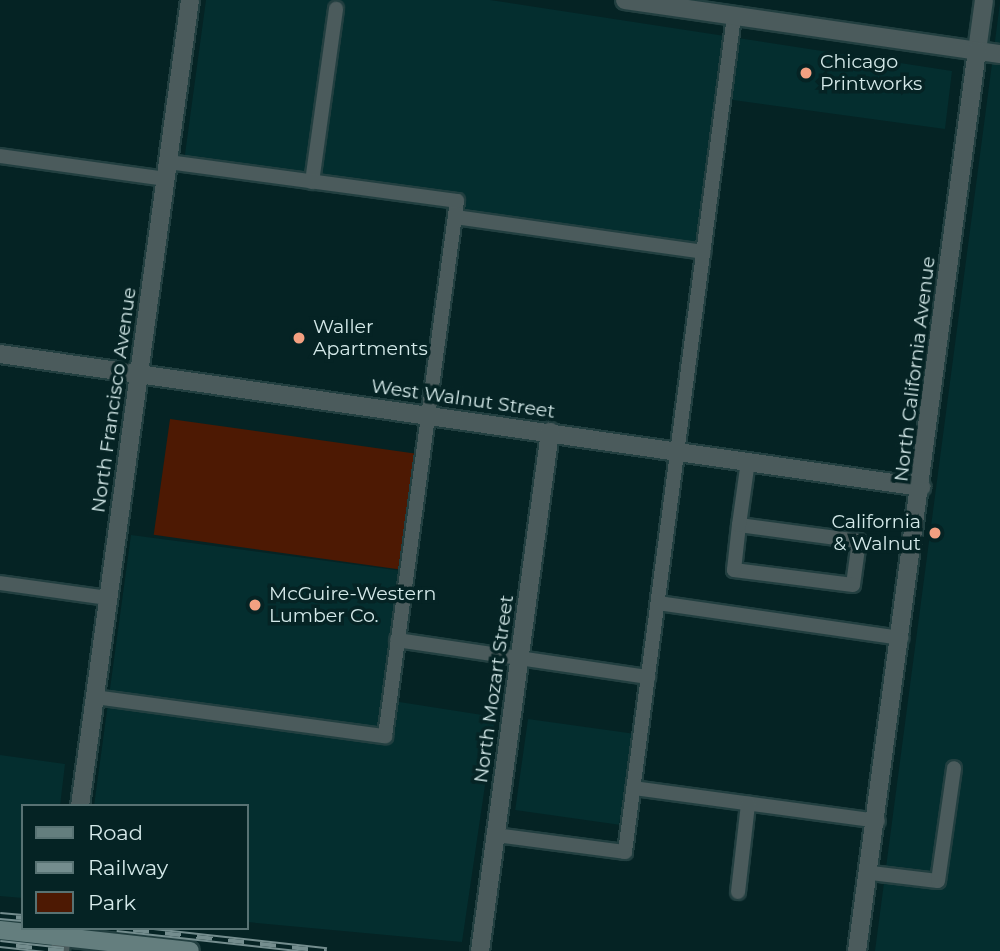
<!DOCTYPE html>
<style>
body{margin:0}
#map{position:relative;width:1000px;height:951px;overflow:hidden;background:#052324;font-family:Montserrat,sans-serif}
div>[style]{position:absolute}
[style*='--x']{left:calc(var(--x)*1px);top:calc(var(--y)*1px);width:calc(var(--w)*1px);rotate:calc(var(--a)*1deg)}
.built>*{inset:0;background:#042e2f;transform-origin:0 0}
.green>*{inset:0;background:#4d1903;transform-origin:0 0}
.roads{filter:drop-shadow(2px 0 #223f40) drop-shadow(-2px 0 #223f40) drop-shadow(0 2px #223f40) drop-shadow(0 -2px #223f40)}
.service>*{height:14px;margin:-7px;padding:0 7px;transform-origin:7px;border-radius:7px;background:#4b5b5c}
.minor>*{height:18px;margin:-9px;padding:0 9px;transform-origin:9px;border-radius:9px;background:#4b5b5c}
.tertiary>*{height:18px;margin:-9px;padding:0 9px;transform-origin:9px;border-radius:9px;background:#4b5b5c}
.secondary>*{height:18px;margin:-9px;padding:0 9px;transform-origin:9px;border-radius:9px;background:#647e7e}
.rail>*{height:8px;margin-top:-4px;transform-origin:0;background:repeating-linear-gradient(90deg,#052324 0 16px,#748d8e 0 32px);box-sizing:border-box;border-block:2px solid #748d8e}
.dots>*{width:19px;height:19px;translate:-50% -50%;box-sizing:border-box;border:4px solid #052324;border-radius:50%}
span{translate:-50% -50%;white-space:nowrap;text-align:center;line-height:1.15;-webkit-text-stroke:7px #052324;paint-order:stroke}
.poi-label{font-size:19px;color:#d4e9e9}
.left{translate:0 -50%;text-align:left}
.right{translate:-100% -50%;text-align:right}
.street-label{font-size:19px;color:#d4e9e9}
.legend{position:absolute;left:21px;top:804px;width:228px;height:126px;box-sizing:border-box;background:#052324;border:2px solid #587273;margin:0;padding:9px 12px;list-style:none;font-size:21px;color:#d4e9e9}
.legend li{display:flex;align-items:center;gap:14px;height:35px}
.legend b{width:35px;border:2px solid #587273}
</style>
<div id="map">
<div class="built">
<div style="clip-path:polygon(206px 0,490px 0,952px 71px,945px 129px,726px 99px,707px 249px,183px 169px)"></div>
<div style="clip-path:polygon(1000px 3px,1000px 951px,875px 951px)"></div>
<div style="clip-path:polygon(131px 535px,410px 572px,393px 701px,495px 717px,462px 942px,247px 922px,247px 806px,94px 806px)"></div>
<div style="left:528px;top:719px;width:105px;height:92px;rotate:8deg"></div>
<div style="clip-path:polygon(0 755px,65px 764px,60px 806px,23px 806px,23px 898px,0 896px)"></div>
</div>
<div class="green">
<div style="left:170px;top:419px;width:247px;height:117px;rotate:8deg"></div>
</div>
<div class="roads">
<div class="service">
<div style="--x:0;--y:156;--w:168;--a:7.9"></div>
<div style="--x:312;--y:182;--w:175;--a:-82.1"></div>
<div style="--x:455;--y:217;--w:251;--a:8"></div>
<div style="--x:739;--y:525;--w:121;--a:7.6"></div>
<div style="--x:859;--y:541;--w:44;--a:97.8"></div>
<div style="--x:853;--y:585;--w:120;--a:-172.8"></div>
<div style="--x:734;--y:570;--w:45;--a:-83.7"></div>
<div style="--x:739;--y:525;--w:65;--a:-82"></div>
<div style="--x:0;--y:583;--w:109;--a:7.9"></div>
<div style="--x:658;--y:603;--w:246;--a:8.2"></div>
<div style="--x:397;--y:640;--w:254;--a:8.4"></div>
<div style="--x:95;--y:697;--w:293;--a:7.7"></div>
<div style="--x:385;--y:736;--w:540;--a:-82.34"></div>
<div style="--x:457;--y:201;--w:292;--a:-172.3"></div>
<div style="--x:634;--y:788;--w:246;--a:7.7"></div>
<div style="--x:496;--y:835;--w:130;--a:7.5"></div>
<div style="--x:625;--y:852;--w:843;--a:-82.57"></div>
<div style="--x:871;--y:873;--w:67;--a:6.8"></div>
<div style="--x:938;--y:881;--w:114;--a:-81.9"></div>
<div style="--x:738;--y:892;--w:89;--a:-83.5"></div>
</div>
<div class="minor">
<div style="--x:977;--y:51;--w:51;--a:-82.2"></div>
<div style="--x:0;--y:354;--w:931;--a:8.22"></div>
<div style="--x:80;--y:806;--w:813;--a:-82.23"></div>
<div style="--x:60;--y:951;--w:23;--a:-83"></div>
<div style="--x:480;--y:951;--w:524;--a:-82.32"></div>
</div>
<div class="tertiary">
<div style="--x:625;--y:0;--w:379;--a:8.2"></div>
<div style="--x:857;--y:951;--w:908;--a:-82.41"></div>
</div>
<div class="secondary">
<div style="--x:0;--y:930;--w:191;--a:6.3"></div>
</div>
</div>
<div class="rail">
<div style="--x:0;--y:916;--w:23;--a:5"></div>
<div style="--x:117;--y:928;--w:211;--a:6.3"></div>
<div style="--x:0;--y:944;--w:64;--a:6.2"></div>
</div>
<div class="dots">
<div style="left:806px;top:73px;background:#f3a081"></div>
<div style="left:299px;top:338px;background:#f3a081"></div>
<div style="left:935px;top:533px;background:#f3a081"></div>
<div style="left:255px;top:605px;background:#f3a081"></div>
</div>
<div class="poi-label">
<span class="left" style="left:820px;top:73px">Chicago<br>Printworks</span>
<span class="left" style="left:313px;top:338px">Waller<br>Apartments</span>
<span class="right" style="left:921px;top:533px">California<br>&amp; Walnut</span>
<span class="left" style="left:269px;top:605px">McGuire-Western<br>Lumber Co.</span>
</div>
<div class="street-label">
<span style="left:915px;top:369px;rotate:-83deg">North California Avenue</span>
<span style="left:463px;top:399px;rotate:8deg">West Walnut Street</span>
<span style="left:114px;top:400px;rotate:-82deg">North Francisco Avenue</span>
<span style="left:494px;top:689px;rotate:-82deg">North Mozart Street</span>
</div>
<ul class="legend">
<li><b style="height:9px;background:#647e7e"></b>Road</li>
<li><b style="height:9px;background:#748d8e"></b>Railway</li>
<li><b style="height:19px;background:#4d1903"></b>Park</li>
</ul>
</div>
